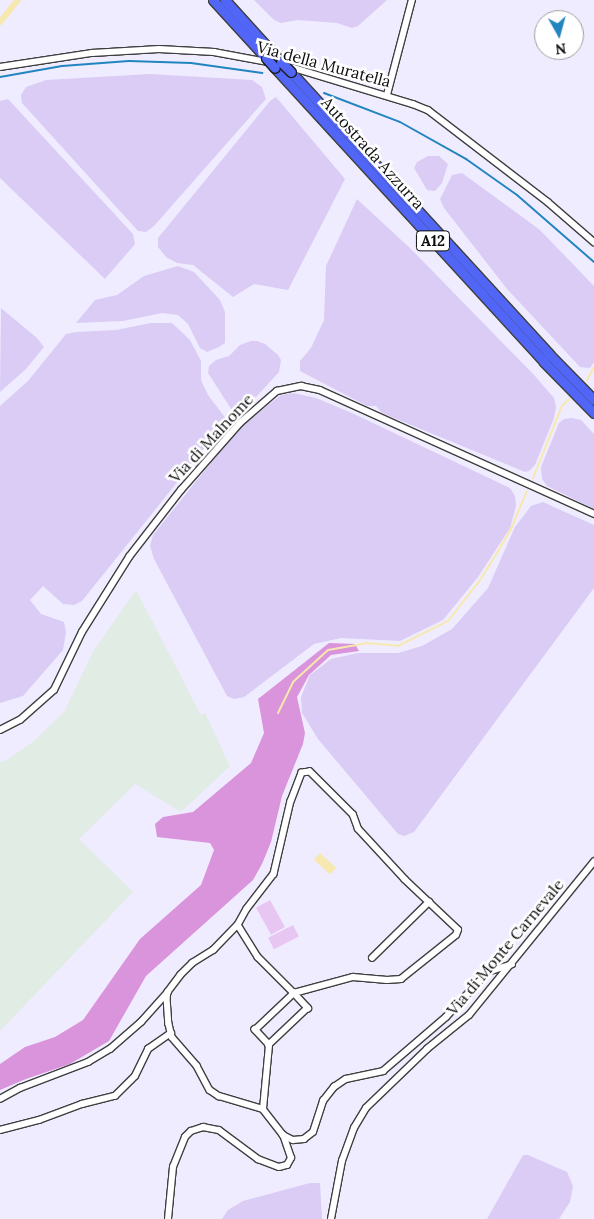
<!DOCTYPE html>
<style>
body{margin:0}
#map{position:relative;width:594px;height:1219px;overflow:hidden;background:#f0ecff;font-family:Lora,serif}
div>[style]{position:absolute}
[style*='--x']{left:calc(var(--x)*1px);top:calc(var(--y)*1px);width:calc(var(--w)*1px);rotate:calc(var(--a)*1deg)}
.industrial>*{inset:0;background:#e0ece4}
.farmland>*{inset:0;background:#daccf5}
.forest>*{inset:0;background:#d994db}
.pitch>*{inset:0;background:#e7c7f1;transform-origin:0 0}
.water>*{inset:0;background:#f7e8af;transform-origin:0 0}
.stream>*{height:2px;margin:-1px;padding:0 1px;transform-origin:1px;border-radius:1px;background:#f7e8af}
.canal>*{height:6px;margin:-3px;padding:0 3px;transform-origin:3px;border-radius:3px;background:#f7e8af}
.roads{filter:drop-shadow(1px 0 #3f3f3f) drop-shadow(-1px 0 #3f3f3f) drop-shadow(0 1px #3f3f3f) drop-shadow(0 -1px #3f3f3f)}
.minor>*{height:5.5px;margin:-2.75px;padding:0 2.75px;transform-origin:2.75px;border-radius:2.75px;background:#fff}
.highway>*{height:9px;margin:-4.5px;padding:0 4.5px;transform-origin:4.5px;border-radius:4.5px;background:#5166f7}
.rail>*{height:2px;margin:-1px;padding:0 1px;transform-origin:1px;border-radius:1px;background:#2285bf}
.bridges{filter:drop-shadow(1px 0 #1d1d1d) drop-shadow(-1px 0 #1d1d1d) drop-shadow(0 1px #1d1d1d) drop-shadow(0 -1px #1d1d1d)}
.highway-bridge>*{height:9px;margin:-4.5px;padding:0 4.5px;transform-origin:4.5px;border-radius:4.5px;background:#5166f7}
span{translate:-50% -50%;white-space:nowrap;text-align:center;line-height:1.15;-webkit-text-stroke:5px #fff;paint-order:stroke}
.shield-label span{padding:1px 4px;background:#fff;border:1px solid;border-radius:4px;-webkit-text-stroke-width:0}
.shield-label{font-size:15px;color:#0c0c0c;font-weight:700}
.street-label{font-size:16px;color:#0c0c0c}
.north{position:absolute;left:534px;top:10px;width:50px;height:50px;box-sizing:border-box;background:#fff;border:1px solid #9e9e9e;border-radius:50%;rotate:173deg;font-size:14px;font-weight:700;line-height:20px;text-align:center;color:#0c0c0c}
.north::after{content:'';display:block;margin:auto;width:18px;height:22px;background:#2285bf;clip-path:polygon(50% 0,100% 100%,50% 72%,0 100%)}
</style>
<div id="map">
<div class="industrial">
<div style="clip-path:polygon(136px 590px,201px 715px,205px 713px,230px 766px,181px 812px,135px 784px,79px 839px,133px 892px,0 1031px,0 762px,7px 760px,34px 741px,64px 712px,94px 650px)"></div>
</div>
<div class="farmland">
<div style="clip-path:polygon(254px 0,387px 0,358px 26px,352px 28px,337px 23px,298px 20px,281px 23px,274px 20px)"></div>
<div style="clip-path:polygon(150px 74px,252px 80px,262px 87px,266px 99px,154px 226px,146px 232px,138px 231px,22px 103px,21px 95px,26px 87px,46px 80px)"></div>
<div style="clip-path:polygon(276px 97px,345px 179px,288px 290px,254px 284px,233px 297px,193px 265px,177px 263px,166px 257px,158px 247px,158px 238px,270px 101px)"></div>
<div style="clip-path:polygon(8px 99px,133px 234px,135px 244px,105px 279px,0 178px,0 101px)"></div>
<div style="clip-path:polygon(428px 156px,439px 156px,448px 164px,442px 183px,435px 191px,427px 190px,414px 168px,417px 162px)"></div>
<div style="clip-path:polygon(462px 173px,540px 230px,594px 286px,594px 362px,590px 368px,580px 367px,507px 289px,444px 208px,440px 199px,452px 175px)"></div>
<div style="clip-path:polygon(357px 199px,412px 250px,534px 375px,554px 398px,556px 407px,554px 418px,535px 465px,529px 471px,525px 472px,382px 413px,376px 406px,367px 406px,300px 371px,300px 361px,311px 348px,324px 320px,326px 266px)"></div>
<div style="clip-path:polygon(178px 266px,194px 272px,220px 300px,225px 312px,225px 343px,219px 347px,207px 352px,200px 348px,188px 324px,178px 315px,162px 313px,123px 321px,76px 323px,95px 300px,117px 295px,144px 276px)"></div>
<div style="clip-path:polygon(1px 308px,37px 338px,44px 347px,26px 369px,0 392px)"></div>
<div style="clip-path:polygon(151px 323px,172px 323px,190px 340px,201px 361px,201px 380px,208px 395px,227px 420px,82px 601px,74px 605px,63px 604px,43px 586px,30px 600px,41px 614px,64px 622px,66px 632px,63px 650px,23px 696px,0 703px,0 406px,28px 381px,66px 334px,76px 332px,116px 330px)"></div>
<div style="clip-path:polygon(251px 341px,257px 341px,265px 344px,278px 355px,281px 360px,279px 372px,244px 410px,238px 414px,233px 412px,208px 373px,209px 366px,216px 360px,229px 356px,240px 345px)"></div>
<div style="clip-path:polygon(293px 393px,316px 398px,354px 414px,510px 488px,515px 496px,516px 506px,510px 528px,478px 577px,443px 620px,400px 641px,341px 638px,314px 644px,244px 697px,234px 699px,227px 696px,154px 559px,150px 546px,153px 535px,237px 430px,281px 395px)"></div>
<div style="clip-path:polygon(572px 418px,581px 420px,594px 434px,594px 509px,547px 486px,542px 479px,541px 467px,559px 423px,564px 419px)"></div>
<div style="clip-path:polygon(543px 502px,594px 525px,594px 588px,414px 832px,404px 836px,398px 834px,318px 739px,302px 713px,301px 697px,310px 675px,331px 659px,358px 653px,398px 653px,422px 646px,452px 629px,488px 588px,515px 527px,531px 506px)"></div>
<div style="clip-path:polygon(523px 1155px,528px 1155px,567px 1172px,573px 1186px,570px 1202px,559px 1219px,487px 1219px)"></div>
<div style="clip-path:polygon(310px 1183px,320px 1183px,322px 1219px,222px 1219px,228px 1210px,243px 1201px)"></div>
</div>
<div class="forest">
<div style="clip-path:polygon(329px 643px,355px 644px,359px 651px,331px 655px,309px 675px,297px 697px,305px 733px,303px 744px,282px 796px,271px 842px,262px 864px,253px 880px,146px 976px,109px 1041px,70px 1064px,26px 1079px,0 1090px,0 1064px,25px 1047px,55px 1037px,83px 1020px,140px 939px,201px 885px,214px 850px,210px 843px,157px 837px,155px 824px,163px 817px,193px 812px,251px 763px,264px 733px,258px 699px)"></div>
</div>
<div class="pitch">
<div style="left:270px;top:900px;width:31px;height:16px;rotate:61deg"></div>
<div style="left:293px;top:925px;width:13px;height:28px;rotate:63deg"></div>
</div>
<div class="water">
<div style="left:320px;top:853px;width:22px;height:9px;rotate:43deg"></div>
</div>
<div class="stream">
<div style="--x:587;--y:380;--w:15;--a:-62"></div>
<div style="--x:533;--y:478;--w:78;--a:-68.1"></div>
<div style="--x:562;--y:406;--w:10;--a:-45"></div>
<div style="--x:278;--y:713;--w:34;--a:-64"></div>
<div style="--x:293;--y:682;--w:47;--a:-42.4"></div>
<div style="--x:328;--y:650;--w:39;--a:-10"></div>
<div style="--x:366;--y:643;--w:32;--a:5"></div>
<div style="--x:398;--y:646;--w:56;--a:-26.6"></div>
<div style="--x:448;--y:621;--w:52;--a:-52"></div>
<div style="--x:480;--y:580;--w:36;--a:-58"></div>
<div style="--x:499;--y:549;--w:21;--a:-59"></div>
<div style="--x:510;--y:531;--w:43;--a:-67"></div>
</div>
<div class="canal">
<div style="--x:0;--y:22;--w:28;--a:-51"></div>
</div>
<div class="roads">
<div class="minor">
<div style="--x:287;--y:66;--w:132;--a:16.8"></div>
<div style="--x:413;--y:104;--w:16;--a:22"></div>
<div style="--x:428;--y:110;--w:151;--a:37.5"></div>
<div style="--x:548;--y:202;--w:61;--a:41"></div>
<div style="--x:0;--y:67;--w:93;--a:-8.7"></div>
<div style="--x:92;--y:53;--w:67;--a:-3.4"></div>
<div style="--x:159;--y:49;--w:55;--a:3.1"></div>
<div style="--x:214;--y:52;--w:55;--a:10.5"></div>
<div style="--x:387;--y:95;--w:98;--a:-75.3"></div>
<div style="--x:0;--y:730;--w:22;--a:-27"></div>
<div style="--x:20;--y:720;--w:45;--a:-41.4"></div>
<div style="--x:54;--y:690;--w:64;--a:-64.2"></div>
<div style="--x:82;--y:632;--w:89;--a:-57.9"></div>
<div style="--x:129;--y:557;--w:85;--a:-52.2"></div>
<div style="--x:181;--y:490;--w:89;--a:-48.6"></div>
<div style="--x:240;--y:423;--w:49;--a:-40.9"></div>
<div style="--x:277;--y:391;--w:25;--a:-12"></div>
<div style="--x:301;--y:386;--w:19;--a:12"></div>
<div style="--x:320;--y:390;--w:301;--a:24.3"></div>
<div style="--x:238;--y:925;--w:38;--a:58"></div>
<div style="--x:258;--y:957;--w:51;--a:45"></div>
<div style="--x:294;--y:993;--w:61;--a:-15.2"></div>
<div style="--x:353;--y:977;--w:34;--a:5"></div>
<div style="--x:387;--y:980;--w:14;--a:-4"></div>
<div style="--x:401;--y:979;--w:70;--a:-38.7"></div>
<div style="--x:456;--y:935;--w:5;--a:-68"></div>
<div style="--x:458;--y:930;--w:73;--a:-136.7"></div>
<div style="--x:405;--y:880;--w:69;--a:-132.7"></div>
<div style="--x:358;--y:829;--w:15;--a:-110"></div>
<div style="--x:353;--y:815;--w:61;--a:-135"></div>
<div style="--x:310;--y:772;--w:8;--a:173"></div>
<div style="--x:302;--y:773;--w:30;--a:111"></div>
<div style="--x:291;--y:801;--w:75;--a:103.1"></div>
<div style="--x:274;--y:874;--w:44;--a:127.6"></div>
<div style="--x:247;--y:909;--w:18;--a:119"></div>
<div style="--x:238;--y:925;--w:35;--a:134"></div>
<div style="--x:214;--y:950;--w:25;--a:148"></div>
<div style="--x:193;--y:963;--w:17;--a:135"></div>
<div style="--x:181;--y:975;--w:21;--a:127"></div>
<div style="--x:168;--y:992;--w:6;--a:99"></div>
<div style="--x:167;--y:998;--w:26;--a:86"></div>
<div style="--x:169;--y:1024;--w:13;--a:77"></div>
<div style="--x:172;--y:1037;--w:38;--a:49"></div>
<div style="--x:197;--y:1066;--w:27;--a:62"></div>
<div style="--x:210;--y:1090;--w:11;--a:34"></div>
<div style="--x:219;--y:1096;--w:46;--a:16.5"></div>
<div style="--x:263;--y:1109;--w:33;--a:52"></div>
<div style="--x:283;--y:1135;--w:11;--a:27"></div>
<div style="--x:293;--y:1140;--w:11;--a:-5"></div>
<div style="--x:304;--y:1139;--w:11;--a:-38"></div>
<div style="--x:313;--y:1132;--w:33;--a:-72"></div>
<div style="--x:323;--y:1101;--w:18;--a:-52"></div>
<div style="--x:334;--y:1087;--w:14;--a:-34"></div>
<div style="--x:346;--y:1079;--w:38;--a:-12"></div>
<div style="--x:383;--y:1071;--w:83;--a:-40.6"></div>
<div style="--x:446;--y:1017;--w:62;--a:-47"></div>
<div style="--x:488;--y:972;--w:25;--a:-18"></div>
<div style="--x:372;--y:958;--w:80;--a:-44.5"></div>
<div style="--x:294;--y:993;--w:21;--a:47"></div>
<div style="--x:308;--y:1008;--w:54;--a:136.5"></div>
<div style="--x:269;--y:1045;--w:21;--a:-133"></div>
<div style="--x:255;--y:1030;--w:54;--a:-43.5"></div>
<div style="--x:0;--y:1099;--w:23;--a:-29"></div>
<div style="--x:20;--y:1088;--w:73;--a:-20.9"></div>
<div style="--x:88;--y:1062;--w:26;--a:-31"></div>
<div style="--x:110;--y:1049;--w:41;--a:-41.1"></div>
<div style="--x:141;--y:1022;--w:40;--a:-48"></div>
<div style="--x:263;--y:1109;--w:64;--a:-84.6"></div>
<div style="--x:0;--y:1130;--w:40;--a:-14.4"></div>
<div style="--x:39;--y:1120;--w:46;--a:-20.4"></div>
<div style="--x:82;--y:1104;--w:34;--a:-14"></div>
<div style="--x:115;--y:1096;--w:28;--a:-45"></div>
<div style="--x:135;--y:1076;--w:30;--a:-64"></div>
<div style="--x:148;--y:1049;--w:28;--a:-35"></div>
<div style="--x:168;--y:1219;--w:52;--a:-84.5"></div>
<div style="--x:173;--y:1167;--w:32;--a:-68"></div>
<div style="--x:185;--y:1137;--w:8;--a:-45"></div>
<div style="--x:191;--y:1131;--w:13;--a:-18"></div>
<div style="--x:203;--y:1127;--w:16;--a:11"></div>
<div style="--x:219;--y:1130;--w:49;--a:36.6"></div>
<div style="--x:258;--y:1159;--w:22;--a:21"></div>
<div style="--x:279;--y:1167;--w:8;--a:-14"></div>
<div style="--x:287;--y:1165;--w:8;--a:-60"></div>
<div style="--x:291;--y:1158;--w:24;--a:-109"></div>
<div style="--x:331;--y:1219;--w:59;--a:-79.3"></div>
<div style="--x:342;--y:1161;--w:35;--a:-70"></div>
<div style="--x:354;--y:1128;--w:23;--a:-59"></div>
<div style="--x:366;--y:1108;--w:85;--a:-44"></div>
<div style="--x:427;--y:1049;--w:54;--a:-39"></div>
<div style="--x:469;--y:1015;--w:198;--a:-50.8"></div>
</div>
<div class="highway">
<div style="--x:213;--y:0;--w:79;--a:47.6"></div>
<div style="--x:225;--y:0;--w:84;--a:47.9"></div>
<div style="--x:275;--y:68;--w:398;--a:47.5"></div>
<div style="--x:544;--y:362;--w:71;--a:45.6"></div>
<div style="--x:291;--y:72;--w:382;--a:47.5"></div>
<div style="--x:549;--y:354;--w:64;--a:45.6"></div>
</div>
</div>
<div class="rail">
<div style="--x:0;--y:77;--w:63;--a:-10.1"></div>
<div style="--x:62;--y:66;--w:67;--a:-4.3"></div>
<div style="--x:129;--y:61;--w:62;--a:1.8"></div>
<div style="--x:191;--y:63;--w:72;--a:8"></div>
<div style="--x:324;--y:93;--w:81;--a:20.9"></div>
<div style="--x:400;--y:122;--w:76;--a:29.3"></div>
<div style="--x:466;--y:159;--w:62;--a:35.2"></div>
<div style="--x:517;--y:195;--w:102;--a:41"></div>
</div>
<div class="bridges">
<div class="highway-bridge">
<div style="--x:266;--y:58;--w:13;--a:48"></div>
<div style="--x:281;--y:62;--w:14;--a:45"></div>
</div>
</div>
<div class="shield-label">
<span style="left:433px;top:241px">A12</span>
</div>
<div class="street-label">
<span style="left:324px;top:64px;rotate:15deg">Via della Muratella</span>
<span style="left:373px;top:153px;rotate:48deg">Autostrada Azzurra</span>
<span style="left:211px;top:438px;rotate:-47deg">Via di Malnome</span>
<span style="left:505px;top:947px;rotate:-50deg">Via di Monte Carnevale</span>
</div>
<div class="north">N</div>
</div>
